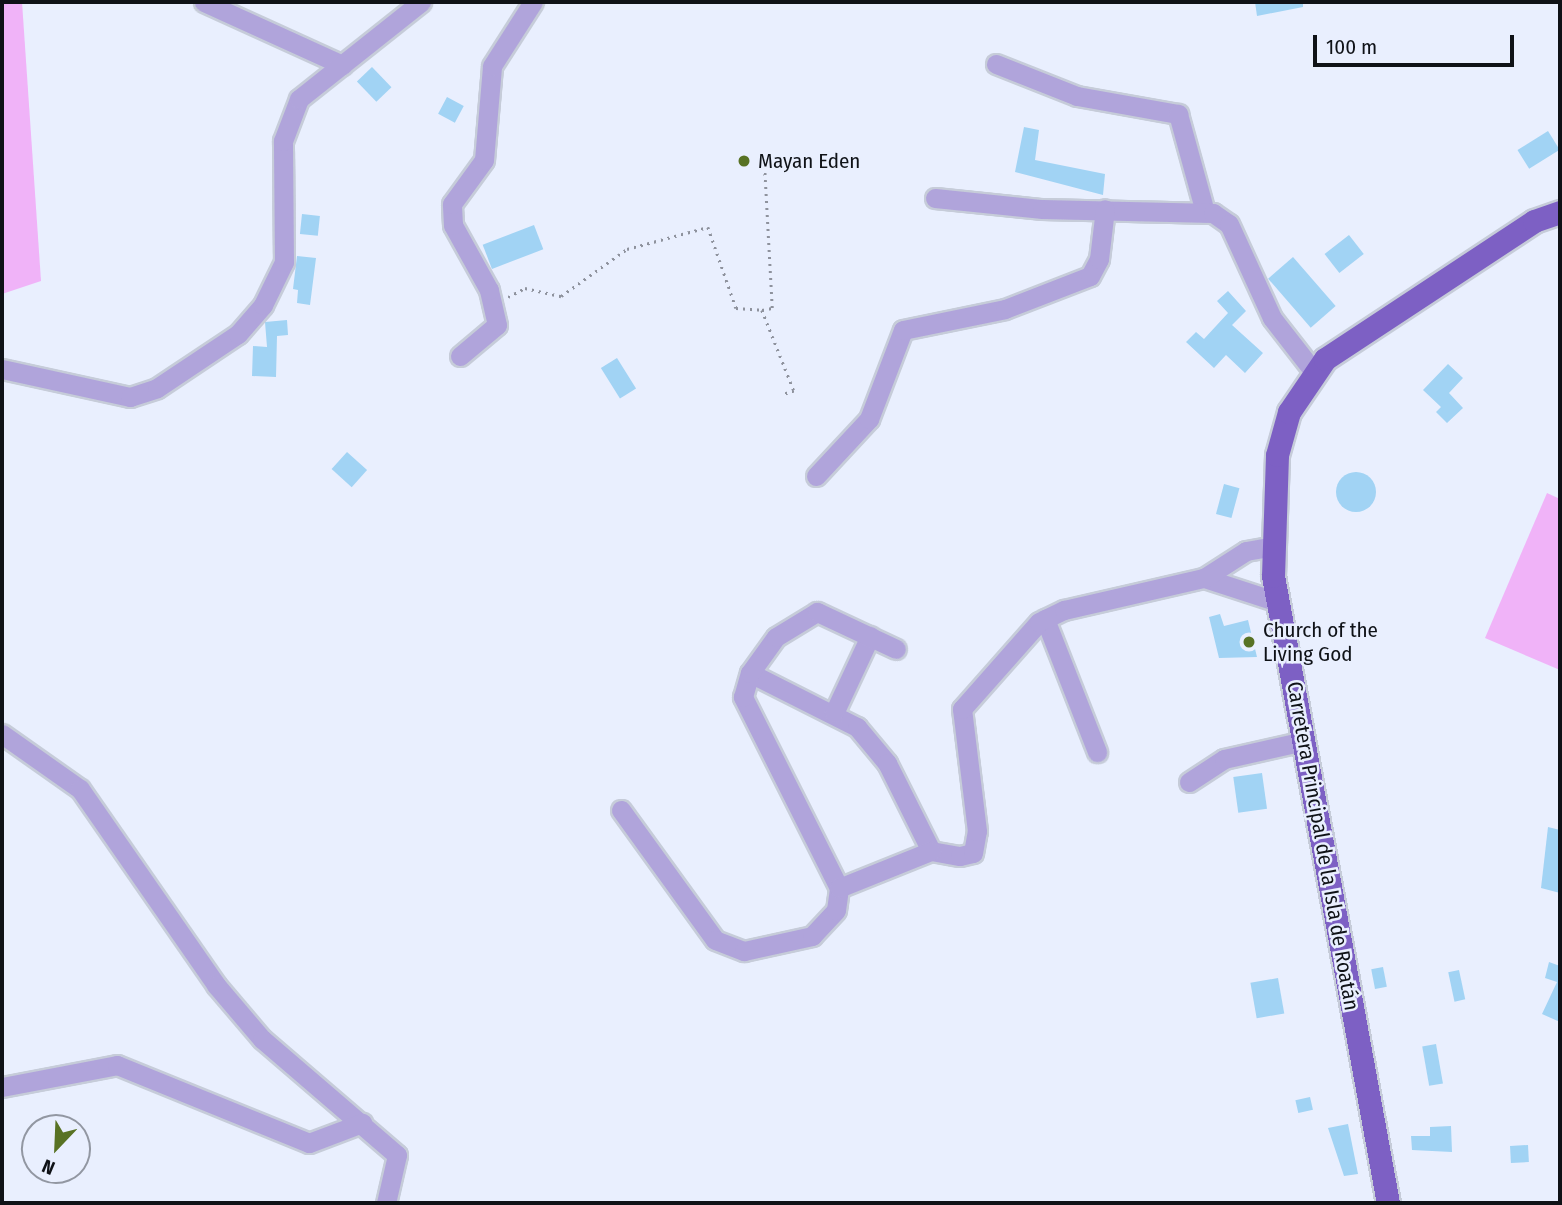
<!DOCTYPE html>
<meta charset="utf-8">
<style>
body{margin:0}
#map{position:relative;width:1562px;height:1205px;overflow:hidden;background:#e9effe;font-family:"Fira Sans Condensed",sans-serif}
div>[style]{position:absolute}
[style*='--x']{left:calc(var(--x)*1px);top:calc(var(--y)*1px);width:calc(var(--w)*1px);rotate:calc(var(--a)*1deg)}
.green>*{inset:0;background:#f0b3f8}
.building>*{inset:0;background:#a1d3f4;transform-origin:0 0}
.round{border-radius:50%}
.path>*{height:2.5px;margin-top:-1.25px;transform-origin:0;background:repeating-linear-gradient(90deg,#8e929d 0 2px,transparent 0 7px)}
.roads{filter:drop-shadow(2px 0 #c6ccd9) drop-shadow(-2px 0 #c6ccd9) drop-shadow(0 2px #c6ccd9) drop-shadow(0 -2px #c6ccd9)}
.minor>*{height:19px;margin:-9.5px;padding:0 9.5px;transform-origin:9.5px;border-radius:9.5px;background:#b0a4db}
.major>*{height:23px;margin:-11.5px;padding:0 11.5px;transform-origin:11.5px;border-radius:11.5px;background:#7d60c4}
.dots>*{width:19px;height:19px;translate:-50% -50%;box-sizing:border-box;border:4px solid #e9effe;border-radius:50%}
span{translate:-50% -50%;white-space:nowrap;text-align:center;line-height:1.15;-webkit-text-stroke:5px #e9effe;paint-order:stroke}
.poi-label{font-size:21px;color:#0f1217}
.left{translate:0 -50%;text-align:left}
.street-label{font-size:21px;color:#0f1217}
.frame{position:absolute;inset:0;border:4px solid #0f1217;pointer-events:none}
.north{position:absolute;left:21px;top:1114px;width:70px;height:70px;box-sizing:border-box;background:#e9effe;border:2px solid #9297a2;border-radius:50%;rotate:203deg;font-size:19px;font-weight:700;line-height:28px;text-align:center;color:#0f1217}
.north::after{content:'';display:block;margin:auto;width:24px;height:32px;background:#587224;clip-path:polygon(50% 0,100% 100%,50% 72%,0 100%)}
.scale{position:absolute;left:1313px;top:35px;width:201px;height:32px;box-sizing:border-box;border:4px solid #0f1217;border-top:0;padding-left:9px;font-size:21px;line-height:24px;white-space:nowrap;color:#0f1217;-webkit-text-stroke:5px #e9effe;paint-order:stroke}
</style>
<div id="map">
<div class="green">
<div style="clip-path:polygon(2px 2px,22px 2px,41px 281px,2px 294px)"></div>
<div style="clip-path:polygon(1547px 493px,1560px 499px,1560px 670px,1485px 638px)"></div>
</div>
<div class="building">
<div style="clip-path:polygon(1255px 2px,1303px 2px,1303px 7px,1257px 16px)"></div>
<div style="left:372px;top:67px;width:28px;height:21px;rotate:46deg"></div>
<div style="left:447px;top:97px;width:19px;height:19px;rotate:28deg"></div>
<div style="clip-path:polygon(1024px 127px,1039px 130px,1035px 160px,1105px 174px,1103px 195px,1015px 172px)"></div>
<div style="left:1548px;top:131px;width:22px;height:36px;rotate:58deg"></div>
<div style="left:302px;top:214px;width:18px;height:20px;rotate:6deg"></div>
<div style="left:534px;top:225px;width:26px;height:55px;rotate:69deg"></div>
<div style="left:1349px;top:235px;width:24px;height:31px;rotate:52deg"></div>
<div style="clip-path:polygon(297px 256px,316px 258px,310px 305px,297px 303px,298px 290px,293px 289px)"></div>
<div style="left:1293px;top:257px;width:65px;height:33px;rotate:49deg"></div>
<div style="clip-path:polygon(1228px 291px,1246px 311px,1232px 325px,1263px 353px,1245px 373px,1226px 355px,1214px 368px,1186px 342px,1196px 332px,1204px 339px,1228px 313px,1217px 301px)"></div>
<div style="clip-path:polygon(287px 320px,288px 335px,277px 336px,276px 377px,252px 376px,253px 346px,267px 347px,265px 322px)"></div>
<div style="left:617px;top:358px;width:36px;height:19px;rotate:58deg"></div>
<div style="clip-path:polygon(1448px 364px,1463px 378px,1449px 393px,1463px 408px,1447px 423px,1436px 412px,1441px 407px,1423px 390px)"></div>
<div style="left:347px;top:452px;width:27px;height:23px;rotate:42deg"></div>
<div class="round" style="left:1336px;top:472px;width:40px;height:40px"></div>
<div style="left:1224px;top:484px;width:16px;height:31px;rotate:15deg"></div>
<div style="clip-path:polygon(1220px 614px,1224px 626px,1248px 620px,1257px 657px,1219px 658px,1209px 617px)"></div>
<div style="left:1262px;top:773px;width:36px;height:29px;rotate:82deg"></div>
<div style="clip-path:polygon(1548px 827px,1560px 830px,1560px 893px,1541px 888px)"></div>
<div style="clip-path:polygon(1549px 962px,1560px 966px,1560px 1022px,1542px 1014px,1557px 982px,1545px 978px)"></div>
<div style="left:1383px;top:967px;width:20px;height:12px;rotate:79deg"></div>
<div style="left:1459px;top:970px;width:30px;height:11px;rotate:78deg"></div>
<div style="left:1278px;top:978px;width:36px;height:28px;rotate:80deg"></div>
<div style="left:1436px;top:1044px;width:40px;height:14px;rotate:80deg"></div>
<div style="left:1310px;top:1097px;width:13px;height:15px;rotate:77deg"></div>
<div style="clip-path:polygon(1348px 1124px,1358px 1174px,1344px 1176px,1328px 1128px)"></div>
<div style="clip-path:polygon(1451px 1126px,1452px 1152px,1412px 1150px,1411px 1136px,1430px 1136px,1430px 1127px)"></div>
<div style="left:1528px;top:1145px;width:17px;height:18px;rotate:87deg"></div>
</div>
<div class="path">
<div style="--x:508;--y:297;--w:19;--a:-28"></div>
<div style="--x:525;--y:288;--w:37;--a:13"></div>
<div style="--x:561;--y:296;--w:81;--a:-35.5"></div>
<div style="--x:627;--y:249;--w:84;--a:-15.2"></div>
<div style="--x:708;--y:227;--w:86;--a:70.9"></div>
<div style="--x:736;--y:308;--w:26;--a:4"></div>
<div style="--x:762;--y:310;--w:87;--a:68.4"></div>
<div style="--x:794;--y:391;--w:13;--a:162"></div>
<div style="--x:762;--y:310;--w:10;--a:-11"></div>
<div style="--x:772;--y:308;--w:149;--a:-93.1"></div>
</div>
<div class="roads">
<div class="minor">
<div style="--x:204;--y:2;--w:152;--a:24.5"></div>
<div style="--x:996;--y:64;--w:87;--a:21.6"></div>
<div style="--x:1077;--y:96;--w:103;--a:10.1"></div>
<div style="--x:1178;--y:114;--w:102;--a:74.6"></div>
<div style="--x:935;--y:198;--w:108;--a:5.9"></div>
<div style="--x:1042;--y:209;--w:171;--a:1.3"></div>
<div style="--x:1213;--y:213;--w:19;--a:35"></div>
<div style="--x:1229;--y:224;--w:103;--a:65.4"></div>
<div style="--x:1272;--y:318;--w:68;--a:52.1"></div>
<div style="--x:460;--y:356;--w:48;--a:-40"></div>
<div style="--x:497;--y:325;--w:36;--a:-103"></div>
<div style="--x:489;--y:290;--w:74;--a:-119"></div>
<div style="--x:453;--y:225;--w:21;--a:-93"></div>
<div style="--x:452;--y:204;--w:54;--a:-54"></div>
<div style="--x:484;--y:160;--w:94;--a:-85.1"></div>
<div style="--x:492;--y:66;--w:76;--a:-57.4"></div>
<div style="--x:2;--y:369;--w:131;--a:12.3"></div>
<div style="--x:130;--y:397;--w:28;--a:-18"></div>
<div style="--x:157;--y:388;--w:97;--a:-33.7"></div>
<div style="--x:238;--y:334;--w:38;--a:-49"></div>
<div style="--x:263;--y:305;--w:48;--a:-64"></div>
<div style="--x:284;--y:262;--w:121;--a:-90.5"></div>
<div style="--x:283;--y:141;--w:45;--a:-69.1"></div>
<div style="--x:299;--y:99;--w:156;--a:-38.5"></div>
<div style="--x:816;--y:476;--w:78;--a:-47.1"></div>
<div style="--x:869;--y:419;--w:95;--a:-69.1"></div>
<div style="--x:903;--y:330;--w:104;--a:-11.6"></div>
<div style="--x:1005;--y:309;--w:91;--a:-21.2"></div>
<div style="--x:1090;--y:276;--w:19;--a:-62"></div>
<div style="--x:1099;--y:259;--w:50;--a:-83.2"></div>
<div style="--x:1204;--y:578;--w:78;--a:18"></div>
<div style="--x:1045;--y:619;--w:143;--a:68.6"></div>
<div style="--x:750;--y:673;--w:120;--a:26.8"></div>
<div style="--x:857;--y:727;--w:47;--a:50.2"></div>
<div style="--x:887;--y:763;--w:98;--a:63.4"></div>
<div style="--x:931;--y:851;--w:29;--a:10"></div>
<div style="--x:960;--y:856;--w:13;--a:-13"></div>
<div style="--x:973;--y:853;--w:22;--a:-80"></div>
<div style="--x:977;--y:831;--w:123;--a:-97"></div>
<div style="--x:962;--y:709;--w:116;--a:-48.5"></div>
<div style="--x:1039;--y:622;--w:28;--a:-26"></div>
<div style="--x:1064;--y:610;--w:144;--a:-12.9"></div>
<div style="--x:1204;--y:578;--w:50;--a:-32.7"></div>
<div style="--x:1246;--y:551;--w:27;--a:-10"></div>
<div style="--x:834;--y:713;--w:85;--a:-64.9"></div>
<div style="--x:2;--y:734;--w:95;--a:35.2"></div>
<div style="--x:80;--y:789;--w:239;--a:55.2"></div>
<div style="--x:216;--y:985;--w:71;--a:49.6"></div>
<div style="--x:262;--y:1039;--w:178;--a:40.7"></div>
<div style="--x:397;--y:1155;--w:49;--a:102.9"></div>
<div style="--x:1189;--y:782;--w:42;--a:-33.3"></div>
<div style="--x:1224;--y:759;--w:82;--a:-12.7"></div>
<div style="--x:621;--y:810;--w:160;--a:54.1"></div>
<div style="--x:715;--y:940;--w:31;--a:21"></div>
<div style="--x:744;--y:951;--w:70;--a:-12.4"></div>
<div style="--x:812;--y:936;--w:35;--a:-47"></div>
<div style="--x:836;--y:910;--w:22;--a:-82"></div>
<div style="--x:839;--y:888;--w:214;--a:-116.7"></div>
<div style="--x:743;--y:697;--w:25;--a:-74"></div>
<div style="--x:750;--y:673;--w:44;--a:-54.2"></div>
<div style="--x:776;--y:637;--w:48;--a:-31.4"></div>
<div style="--x:817;--y:612;--w:87;--a:25.1"></div>
<div style="--x:839;--y:888;--w:99;--a:-21.9"></div>
<div style="--x:2;--y:1087;--w:117;--a:-10.8"></div>
<div style="--x:117;--y:1065;--w:207;--a:22.1"></div>
<div style="--x:309;--y:1143;--w:57;--a:-20.7"></div>
</div>
<div class="major">
<div style="--x:1388;--y:1203;--w:637;--a:-100.39"></div>
<div style="--x:1273;--y:576;--w:121;--a:-88.1"></div>
<div style="--x:1277;--y:455;--w:45;--a:-74.4"></div>
<div style="--x:1289;--y:412;--w:64;--a:-55.8"></div>
<div style="--x:1325;--y:359;--w:250;--a:-33.4"></div>
<div style="--x:1534;--y:221;--w:28;--a:-19"></div>
</div>
</div>
<div class="dots">
<div style="left:744px;top:161px;background:#587224"></div>
<div style="left:1249px;top:642px;background:#587224"></div>
</div>
<div class="poi-label">
<span class="left" style="left:758px;top:161px">Mayan Eden</span>
<span class="left" style="left:1263px;top:642px">Church of the<br>Living God</span>
</div>
<div class="street-label">
<span style="left:1323px;top:846px;rotate:80deg">Carretera Principal de la Isla de Roatán</span>
</div>
<div class="frame"></div>
<div class="north">N</div>
<div class="scale">100 m</div>
</div>
